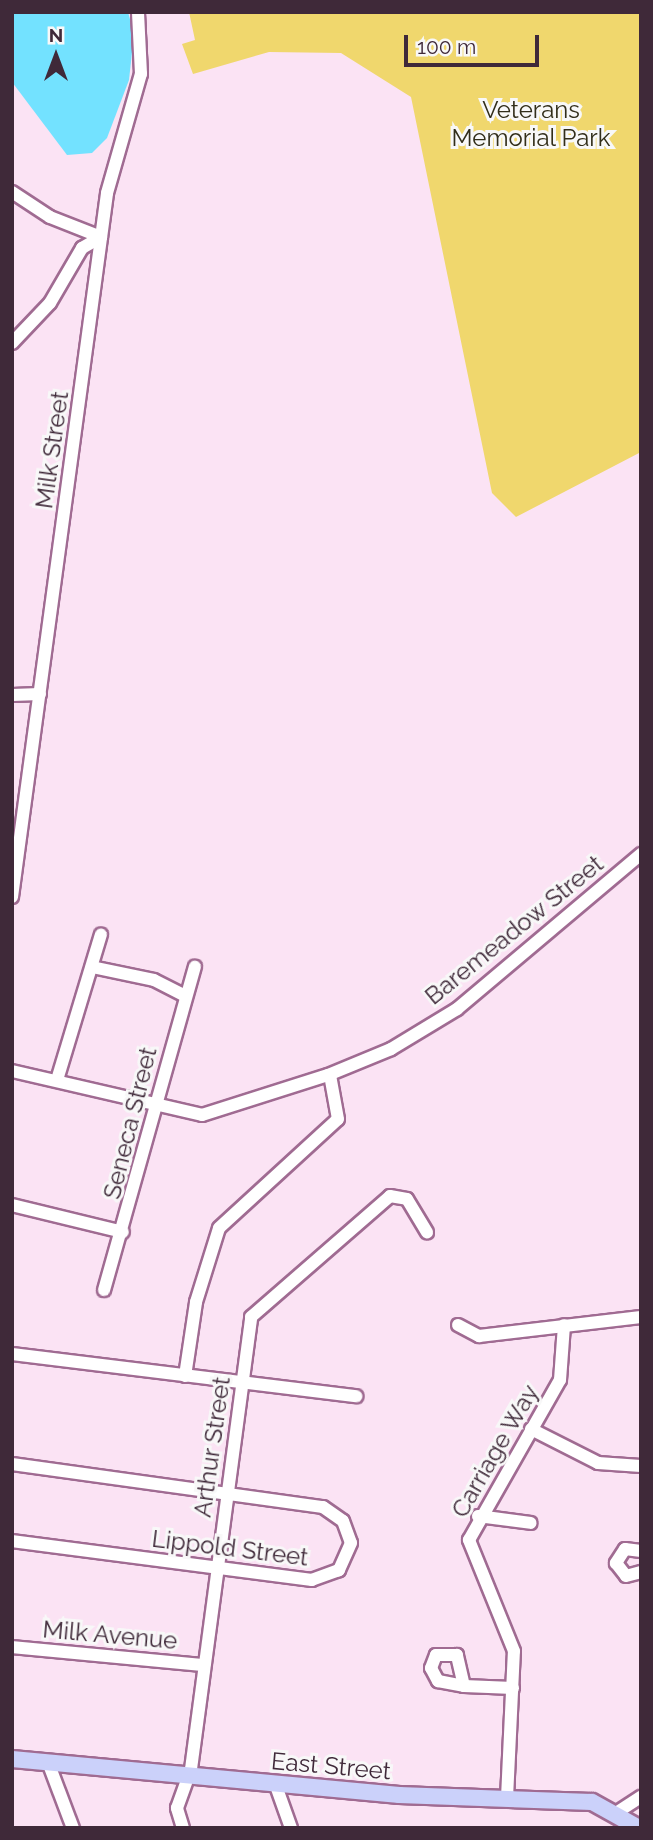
<!DOCTYPE html>
<style>
body{margin:0}
#map{position:relative;width:653px;height:1840px;overflow:hidden;background:#fbe3f4;font-family:Raleway,sans-serif}
div>[style]{position:absolute}
[style*='--x']{left:calc(var(--x)*1px);top:calc(var(--y)*1px);width:calc(var(--w)*1px);rotate:calc(var(--a)*1deg)}
.green>*{inset:0;background:#f0d76d}
.water>*{inset:0;background:#73e2ff}
.roads{filter:drop-shadow(2px 0 #a06b92) drop-shadow(-2px 0 #a06b92) drop-shadow(0 2px #a06b92) drop-shadow(0 -2px #a06b92)}
.minor>*{height:12px;margin:-6px;padding:0 6px;transform-origin:6px;border-radius:6px;background:#fff}
.major>*{height:16px;margin:-8px;padding:0 8px;transform-origin:8px;border-radius:8px;background:#cbd1fa}
span{translate:-50% -50%;white-space:nowrap;text-align:center;line-height:1.15;-webkit-text-stroke:6px #f8f8f8;paint-order:stroke}
.park-label{font-size:24px;color:#322e1a}
.street-label{font-size:24px;color:#3f2939}
.frame{position:absolute;inset:0;border:14px solid #3f2939;pointer-events:none}
.north{position:absolute;left:21px;top:21px;width:70px;height:70px;-webkit-text-stroke:5px #f8f8f8;paint-order:stroke;rotate:0deg;font-size:19px;font-weight:700;line-height:28px;text-align:center;color:#3f2939}
.north::after{content:'';display:block;margin:auto;width:24px;height:32px;background:#3f2939;clip-path:polygon(50% 0,100% 100%,50% 72%,0 100%)}
.scale{position:absolute;left:404px;top:35px;width:135px;height:32px;box-sizing:border-box;border:4px solid #3f2939;border-top:0;padding-left:9px;font-size:21px;line-height:24px;white-space:nowrap;color:#3f2939;-webkit-text-stroke:5px #f8f8f8;paint-order:stroke}
</style>
<div id="map">
<div class="green">
<div style="clip-path:polygon(189px 12px,641px 12px,641px 452px,516px 517px,492px 493px,411px 97px,341px 53px,269px 52px,193px 74px,182px 44px,195px 40px)"></div>
</div>
<div class="water">
<div style="clip-path:polygon(12px 12px,128px 12px,134px 34px,129px 80px,107px 138px,92px 153px,67px 155px,12px 82px)"></div>
</div>
<div class="roads">
<div class="minor">
<div style="--x:12;--y:192;--w:45;--a:33.3"></div>
<div style="--x:50;--y:217;--w:55;--a:21.4"></div>
<div style="--x:12;--y:343;--w:55;--a:-46.5"></div>
<div style="--x:50;--y:303;--w:64;--a:-59.8"></div>
<div style="--x:82;--y:248;--w:22;--a:-30"></div>
<div style="--x:12;--y:695;--w:28;--a:-2"></div>
<div style="--x:12;--y:897;--w:710;--a:-82.31"></div>
<div style="--x:107;--y:193;--w:124;--a:-74.1"></div>
<div style="--x:141;--y:74;--w:62;--a:-92.8"></div>
<div style="--x:92;--y:967;--w:63;--a:11.8"></div>
<div style="--x:154;--y:980;--w:35;--a:27"></div>
<div style="--x:12;--y:1071;--w:195;--a:13"></div>
<div style="--x:202;--y:1115;--w:132;--a:-17.6"></div>
<div style="--x:328;--y:1075;--w:68;--a:-22.4"></div>
<div style="--x:391;--y:1049;--w:77;--a:-31.2"></div>
<div style="--x:457;--y:1009;--w:241;--a:-40.1"></div>
<div style="--x:57;--y:1080;--w:152;--a:-73.2"></div>
<div style="--x:12;--y:1205;--w:114;--a:13.7"></div>
<div style="--x:104;--y:1290;--w:336;--a:-74.3"></div>
<div style="--x:458;--y:1325;--w:24;--a:28"></div>
<div style="--x:479;--y:1336;--w:163;--a:-6.7"></div>
<div style="--x:12;--y:1354;--w:347;--a:7"></div>
<div style="--x:185;--y:1376;--w:75;--a:-81.5"></div>
<div style="--x:196;--y:1302;--w:77;--a:-72.7"></div>
<div style="--x:219;--y:1228;--w:161;--a:-42.5"></div>
<div style="--x:338;--y:1119;--w:45;--a:-100.3"></div>
<div style="--x:531;--y:1429;--w:75;--a:26.9"></div>
<div style="--x:598;--y:1463;--w:43;--a:4"></div>
<div style="--x:12;--y:1464;--w:314;--a:7.9"></div>
<div style="--x:323;--y:1507;--w:24;--a:35"></div>
<div style="--x:343;--y:1521;--w:23;--a:70"></div>
<div style="--x:351;--y:1543;--w:30;--a:114"></div>
<div style="--x:339;--y:1570;--w:29;--a:160"></div>
<div style="--x:312;--y:1580;--w:303;--a:-172.6"></div>
<div style="--x:478;--y:1516;--w:53;--a:7.5"></div>
<div style="--x:641;--y:1551;--w:16;--a:-173"></div>
<div style="--x:625;--y:1549;--w:17;--a:123"></div>
<div style="--x:616;--y:1563;--w:16;--a:52"></div>
<div style="--x:626;--y:1576;--w:16;--a:-15"></div>
<div style="--x:12;--y:1647;--w:193;--a:5.4"></div>
<div style="--x:464;--y:1686;--w:32;--a:-103"></div>
<div style="--x:457;--y:1655;--w:21;--a:180"></div>
<div style="--x:436;--y:1655;--w:14;--a:111"></div>
<div style="--x:431;--y:1668;--w:15;--a:62"></div>
<div style="--x:438;--y:1681;--w:26;--a:11"></div>
<div style="--x:464;--y:1686;--w:49;--a:2.3"></div>
<div style="--x:48;--y:1762;--w:71;--a:69.3"></div>
<div style="--x:275;--y:1783;--w:48;--a:70.4"></div>
<div style="--x:507;--y:1798;--w:147;--a:-87.3"></div>
<div style="--x:514;--y:1651;--w:120;--a:-112.1"></div>
<div style="--x:469;--y:1540;--w:184;--a:-60.4"></div>
<div style="--x:560;--y:1380;--w:55;--a:-85.8"></div>
<div style="--x:616;--y:1813;--w:30;--a:-33"></div>
<div style="--x:183;--y:1828;--w:21;--a:-107"></div>
<div style="--x:177;--y:1808;--w:41;--a:-70.3"></div>
<div style="--x:191;--y:1769;--w:456;--a:-82.4"></div>
<div style="--x:251;--y:1317;--w:184;--a:-41"></div>
<div style="--x:390;--y:1196;--w:17;--a:10"></div>
<div style="--x:407;--y:1199;--w:39;--a:59"></div>
</div>
<div class="major">
<div style="--x:12;--y:1759;--w:389;--a:5.3"></div>
<div style="--x:399;--y:1795;--w:193;--a:2.1"></div>
<div style="--x:592;--y:1802;--w:54;--a:29"></div>
</div>
</div>
<div class="park-label">
<span style="left:531px;top:124px">Veterans<br>Memorial Park</span>
</div>
<div class="street-label">
<span style="left:52px;top:450px;rotate:-82deg">Milk Street</span>
<span style="left:514px;top:930px;rotate:-39deg">Baremeadow Street</span>
<span style="left:130px;top:1123px;rotate:-76deg">Seneca Street</span>
<span style="left:212px;top:1447px;rotate:-82deg">Arthur Street</span>
<span style="left:495px;top:1451px;rotate:-60deg">Carriage Way</span>
<span style="left:230px;top:1548px;rotate:7deg">Lippold Street</span>
<span style="left:110px;top:1635px;rotate:5deg">Milk Avenue</span>
<span style="left:331px;top:1766px;rotate:5deg">East Street</span>
</div>
<div class="frame"></div>
<div class="north">N</div>
<div class="scale">100 m</div>
</div>
